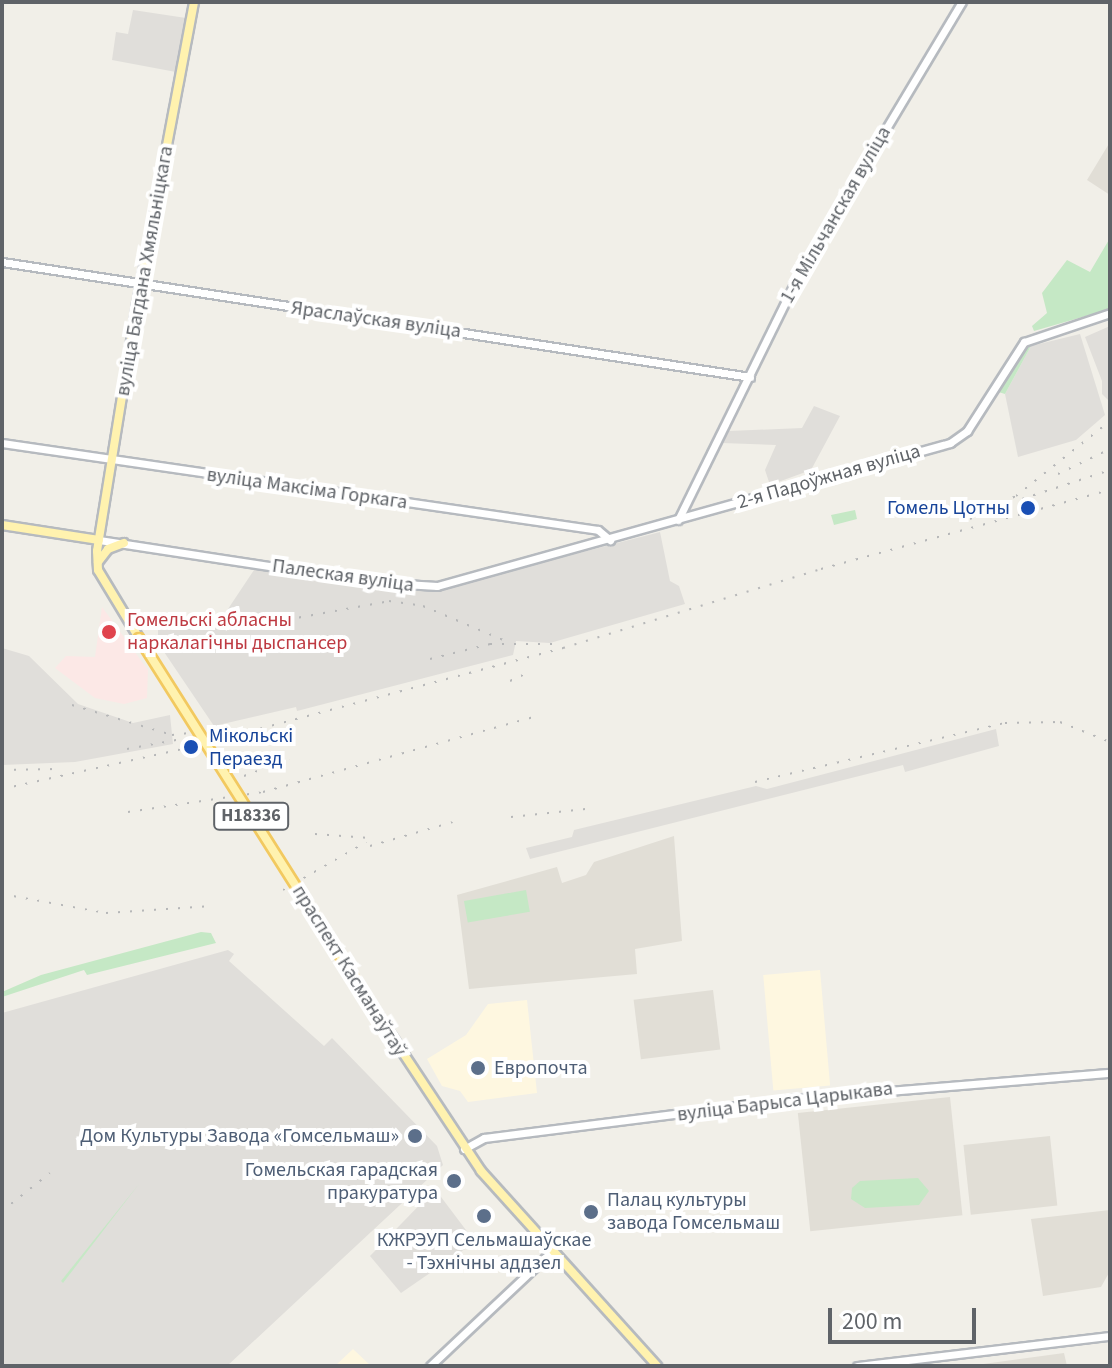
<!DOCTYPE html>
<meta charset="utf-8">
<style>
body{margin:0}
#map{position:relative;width:1112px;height:1368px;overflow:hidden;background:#f1efe8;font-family:"Source Sans 3",sans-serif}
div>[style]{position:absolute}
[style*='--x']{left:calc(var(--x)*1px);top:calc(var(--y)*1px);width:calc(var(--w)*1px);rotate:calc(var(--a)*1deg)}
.commercial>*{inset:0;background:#fef7e0;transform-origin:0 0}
.industrial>*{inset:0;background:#e0deda}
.education>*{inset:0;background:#e1ded6;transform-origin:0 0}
.medical>*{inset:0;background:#fce8e6}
.green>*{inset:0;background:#c5e8c5;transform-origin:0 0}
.roads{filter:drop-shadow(2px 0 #b6babf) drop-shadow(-2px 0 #b6babf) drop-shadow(0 2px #b6babf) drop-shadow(0 -2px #b6babf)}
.secondary>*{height:7px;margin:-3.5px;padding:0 3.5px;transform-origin:3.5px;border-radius:3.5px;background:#fff}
.primary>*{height:8px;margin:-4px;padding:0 4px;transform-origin:4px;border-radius:4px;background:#fff2af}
.rail>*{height:2px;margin-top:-1px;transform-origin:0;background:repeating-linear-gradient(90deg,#b6b7b8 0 2px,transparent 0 12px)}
.bridges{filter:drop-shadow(2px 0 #f2c960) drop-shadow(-2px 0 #f2c960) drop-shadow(0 2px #f2c960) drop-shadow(0 -2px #f2c960)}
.primary-bridge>*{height:8px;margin:-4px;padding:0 4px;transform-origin:4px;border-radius:4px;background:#fff2af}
.dots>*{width:22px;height:22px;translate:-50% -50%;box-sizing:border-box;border:4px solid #fff;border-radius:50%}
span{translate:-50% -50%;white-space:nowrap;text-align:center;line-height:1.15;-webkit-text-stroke:8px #fff;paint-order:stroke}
.shield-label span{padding:2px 6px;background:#fff;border:2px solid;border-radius:6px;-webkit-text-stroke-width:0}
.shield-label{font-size:18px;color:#5f6368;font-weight:700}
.street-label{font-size:20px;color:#5f6368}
.transit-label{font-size:20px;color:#164399}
.right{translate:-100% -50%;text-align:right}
.left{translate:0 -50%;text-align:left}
.health-label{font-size:20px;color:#be3a42}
.service-label{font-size:20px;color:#4e5e75}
.frame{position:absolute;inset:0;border:4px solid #5f6368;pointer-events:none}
.scale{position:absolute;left:828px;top:1308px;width:148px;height:36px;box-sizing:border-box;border:4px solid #5f6368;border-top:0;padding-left:10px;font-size:24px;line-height:28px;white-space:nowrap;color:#5f6368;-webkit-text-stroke:6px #fff;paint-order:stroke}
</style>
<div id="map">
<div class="commercial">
<div style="left:820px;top:970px;width:116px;height:57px;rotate:85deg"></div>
<div style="clip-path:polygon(527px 1000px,537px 1093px,468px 1102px,460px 1091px,442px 1086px,427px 1059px,466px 1035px,488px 1004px)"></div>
<div style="clip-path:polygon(353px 1349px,371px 1366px,335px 1366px)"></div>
</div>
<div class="industrial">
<div style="clip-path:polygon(133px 10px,186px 18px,176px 72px,112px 60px,116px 32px,128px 34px)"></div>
<div style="clip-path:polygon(1110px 326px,1110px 402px,1102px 394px,1102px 381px,1085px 337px)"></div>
<div style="clip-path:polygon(1080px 334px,1105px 415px,1076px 440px,1018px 457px,1005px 394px,1031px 346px)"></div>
<div style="clip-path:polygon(814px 406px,840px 416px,811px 470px,770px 485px,765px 470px,776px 445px,722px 443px,729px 431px,802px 428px)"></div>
<div style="clip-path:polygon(660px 532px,670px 581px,679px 586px,685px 604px,550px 643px,516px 641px,513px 655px,297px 711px,296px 707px,214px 726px,158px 643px,158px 617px,216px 627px,256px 567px,432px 591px)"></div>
<div style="clip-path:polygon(2px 648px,29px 656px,78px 704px,133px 723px,170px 715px,173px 744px,75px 762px,2px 765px)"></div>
<div style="clip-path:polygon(996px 729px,999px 746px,905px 772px,903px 765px,530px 859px,526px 848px,572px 837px,574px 830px,756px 786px,767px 789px)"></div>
<div style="clip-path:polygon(228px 950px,234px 954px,229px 961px,324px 1046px,332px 1038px,437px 1146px,443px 1165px,227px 1366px,2px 1366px,2px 1013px)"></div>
<div style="clip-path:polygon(435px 1189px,475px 1242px,401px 1293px,370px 1256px)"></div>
</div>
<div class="education">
<div style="clip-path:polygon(1110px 142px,1110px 195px,1087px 180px)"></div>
<div style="clip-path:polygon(674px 836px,682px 941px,635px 949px,637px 974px,469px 989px,457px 895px,557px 867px,562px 883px,586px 875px,594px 862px)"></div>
<div style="left:713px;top:990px;width:60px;height:80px;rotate:83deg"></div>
<div style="left:950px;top:1097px;width:119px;height:153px;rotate:84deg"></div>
<div style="left:1050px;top:1136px;width:70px;height:87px;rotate:84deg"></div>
<div style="clip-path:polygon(1110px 1210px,1110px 1271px,1101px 1287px,1043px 1296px,1031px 1219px)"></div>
<div style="clip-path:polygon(1064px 1353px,1067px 1366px,976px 1366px,976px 1365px)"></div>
</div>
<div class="medical">
<div style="clip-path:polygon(102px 607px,148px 670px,147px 698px,124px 704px,95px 698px,55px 668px,66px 656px,95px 657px)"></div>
</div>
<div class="green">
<div style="clip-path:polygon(1110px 238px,1110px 309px,1034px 331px,1032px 326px,1047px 313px,1042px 293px,1067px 260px,1090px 272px)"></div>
<div style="clip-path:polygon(1031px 346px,1005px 394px,995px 391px,1018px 354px)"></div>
<div style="clip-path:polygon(855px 510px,857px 519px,834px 525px,831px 515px)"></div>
<div style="left:526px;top:890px;width:22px;height:63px;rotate:80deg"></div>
<div style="clip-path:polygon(201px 932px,211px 933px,216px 943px,87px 975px,84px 970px,2px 997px,2px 992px,41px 975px)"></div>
<div style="clip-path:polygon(918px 1178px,929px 1191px,919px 1205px,865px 1208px,851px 1199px,852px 1188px,860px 1181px)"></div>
<div style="clip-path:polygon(139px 1184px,63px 1283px,61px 1281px)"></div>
</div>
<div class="roads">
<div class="secondary">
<div style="--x:2;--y:262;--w:757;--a:8.74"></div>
<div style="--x:2;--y:443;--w:602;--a:8.3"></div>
<div style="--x:598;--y:530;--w:16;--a:40"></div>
<div style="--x:678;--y:520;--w:274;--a:-63.8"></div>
<div style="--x:799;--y:274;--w:317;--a:-59.1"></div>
<div style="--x:99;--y:540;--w:276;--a:8.7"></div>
<div style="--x:372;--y:582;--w:65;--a:3.5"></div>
<div style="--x:437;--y:586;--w:533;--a:-15.58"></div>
<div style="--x:950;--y:443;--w:21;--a:-35"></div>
<div style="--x:967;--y:431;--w:106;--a:-57.4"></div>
<div style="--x:1024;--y:342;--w:91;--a:-18.6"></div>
<div style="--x:464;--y:1149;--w:23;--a:-29"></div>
<div style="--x:484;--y:1138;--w:309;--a:-7.2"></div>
<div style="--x:791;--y:1099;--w:320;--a:-4.7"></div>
<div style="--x:430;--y:1366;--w:169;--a:-43.3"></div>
<div style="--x:857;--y:1366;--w:255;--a:-6.8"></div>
</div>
<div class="primary">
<div style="--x:2;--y:525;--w:98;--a:8.8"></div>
<div style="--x:98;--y:562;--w:16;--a:-52"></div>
<div style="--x:108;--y:549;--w:17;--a:-21"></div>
<div style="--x:139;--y:638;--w:79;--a:-121.1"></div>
<div style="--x:98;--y:570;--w:19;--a:-93"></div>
<div style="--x:97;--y:551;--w:250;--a:-80.8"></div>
<div style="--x:137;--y:304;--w:307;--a:-79.3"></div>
<div style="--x:364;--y:994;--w:212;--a:56.5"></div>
<div style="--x:481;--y:1171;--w:263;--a:47.9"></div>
</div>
</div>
<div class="rail">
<div style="--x:1058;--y:474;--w:58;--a:-25.7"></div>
<div style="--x:1022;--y:499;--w:93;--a:-18.2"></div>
<div style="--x:970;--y:519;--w:51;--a:-26.6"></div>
<div style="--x:1016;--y:496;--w:120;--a:-38.6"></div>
<div style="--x:252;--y:626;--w:139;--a:-10.3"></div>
<div style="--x:389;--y:601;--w:34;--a:8"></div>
<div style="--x:423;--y:606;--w:95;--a:23"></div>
<div style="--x:430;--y:659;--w:62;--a:-14"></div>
<div style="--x:490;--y:644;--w:62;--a:0"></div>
<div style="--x:510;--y:681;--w:21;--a:-25"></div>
<div style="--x:72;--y:705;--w:104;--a:16.7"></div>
<div style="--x:172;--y:735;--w:43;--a:-6.6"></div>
<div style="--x:127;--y:749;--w:50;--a:-10.4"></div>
<div style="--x:2;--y:770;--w:54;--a:-1.1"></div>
<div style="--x:244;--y:776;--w:48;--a:-20.7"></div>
<div style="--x:755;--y:782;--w:257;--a:-13.3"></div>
<div style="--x:1005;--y:723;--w:55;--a:-1"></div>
<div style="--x:1060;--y:722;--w:54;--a:21.8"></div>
<div style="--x:2;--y:789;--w:194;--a:-12.5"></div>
<div style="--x:191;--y:747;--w:385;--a:-14.9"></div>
<div style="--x:563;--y:648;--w:270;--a:-17"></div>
<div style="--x:821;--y:569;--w:300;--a:-15.3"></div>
<div style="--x:128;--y:812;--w:136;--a:-8.4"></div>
<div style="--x:263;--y:792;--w:280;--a:-15.5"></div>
<div style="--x:511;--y:817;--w:75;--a:-6.1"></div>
<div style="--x:315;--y:834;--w:55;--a:4.2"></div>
<div style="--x:370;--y:846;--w:86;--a:-16.1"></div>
<div style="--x:283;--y:890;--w:96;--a:-30"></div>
<div style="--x:2;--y:894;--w:106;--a:10.4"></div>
<div style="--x:106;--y:913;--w:106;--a:-3.8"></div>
<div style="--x:2;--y:1211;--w:61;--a:-38.4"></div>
</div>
<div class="bridges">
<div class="primary-bridge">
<div style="--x:139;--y:638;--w:421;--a:57.7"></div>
</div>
</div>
<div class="dots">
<div style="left:1028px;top:508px;background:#1a4fb4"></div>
<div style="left:109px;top:632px;background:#e0444e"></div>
<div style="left:191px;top:747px;background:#1a4fb4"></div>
<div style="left:478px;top:1068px;background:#5c6f8a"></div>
<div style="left:415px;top:1136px;background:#5c6f8a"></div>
<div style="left:454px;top:1181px;background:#5c6f8a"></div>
<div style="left:591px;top:1212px;background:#5c6f8a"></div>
<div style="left:484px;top:1216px;background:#5c6f8a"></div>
</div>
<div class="shield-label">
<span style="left:251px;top:816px">Н18336</span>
</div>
<div class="street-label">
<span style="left:836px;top:215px;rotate:-60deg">1-я Мільчанская вуліца</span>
<span style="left:145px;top:271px;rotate:-80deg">вуліца Багдана Хмяльніцкага</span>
<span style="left:376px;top:320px;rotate:8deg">Яраслаўская вуліца</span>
<span style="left:829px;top:477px;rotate:-16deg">2-я Падоўжная вуліца</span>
<span style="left:307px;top:489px;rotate:8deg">вуліца Максіма Горкага</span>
<span style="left:343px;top:576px;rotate:8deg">Палеская вуліца</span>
<span style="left:349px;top:971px;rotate:58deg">праспект Касманаўтаў</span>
<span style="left:785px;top:1102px;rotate:-7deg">вуліца Барыса Царыкава</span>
</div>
<div class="transit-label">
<span class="right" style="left:1010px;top:508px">Гомель Цотны</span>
<span class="left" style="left:209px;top:748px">Мікольскі<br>Пераезд</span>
</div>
<div class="health-label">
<span class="left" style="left:127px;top:632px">Гомельскі абласны<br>наркалагічны дыспансер</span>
</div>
<div class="service-label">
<span class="left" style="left:494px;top:1068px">Европочта</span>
<span class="right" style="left:399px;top:1136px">Дом Культуры Завода «Гомсельмаш»</span>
<span class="right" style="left:438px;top:1182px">Гомельская гарадская<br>пракуратура</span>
<span class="left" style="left:607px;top:1212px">Палац культуры<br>завода Гомсельмаш</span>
<span style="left:484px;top:1252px">КЖРЭУП Сельмашаўскае<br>- Тэхнічны аддзел</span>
</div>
<div class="frame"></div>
<div class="scale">200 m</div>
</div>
